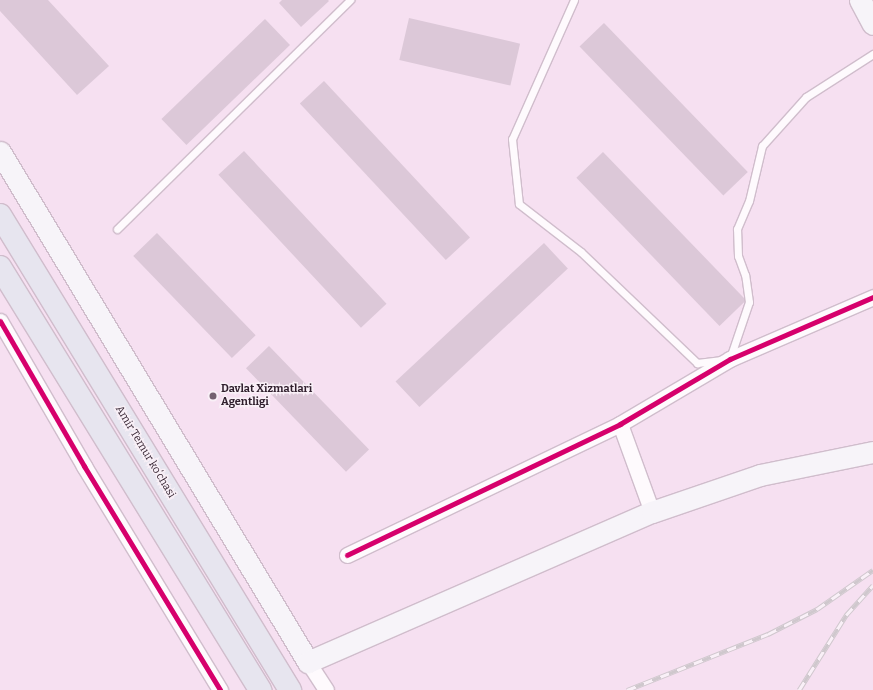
<!DOCTYPE html>
<meta charset="utf-8">
<style>
body{margin:0}
#map{position:relative;width:873px;height:690px;overflow:hidden;background:#f6e0f1;font-family:Bitter,serif}
div>[style]{position:absolute}
[style*='--x']{left:calc(var(--x)*1px);top:calc(var(--y)*1px);width:calc(var(--w)*1px);rotate:calc(var(--a)*1deg)}
.building>*{inset:0;background:#dcc8d8;transform-origin:0 0}
.roads{filter:drop-shadow(1px 0 #d0bdcc) drop-shadow(-1px 0 #d0bdcc) drop-shadow(0 1px #d0bdcc) drop-shadow(0 -1px #d0bdcc)}
.lane>*{height:7px;margin:-3.5px;padding:0 3.5px;transform-origin:3.5px;border-radius:3.5px;background:#fefafd}
.street>*{height:15px;margin:-7.5px;padding:0 7.5px;transform-origin:7.5px;border-radius:7.5px;background:#fefafd}
.secondary>*{height:21px;margin:-10.5px;padding:0 10.5px;transform-origin:10.5px;border-radius:10.5px;background:#f7f4f9}
.highway>*{height:22px;margin:-11px;padding:0 11px;transform-origin:11px;border-radius:11px;background:#e7e5ef}
.rail>*{height:4.5px;margin-top:-2.25px;transform-origin:0;background:repeating-linear-gradient(90deg,#f9f0f7 0 9px,#cfc8cd 0 18px);box-sizing:border-box;border-block:1px solid #cfc8cd}
.cycleway>*{height:5px;margin:-2.5px;padding:0 2.5px;transform-origin:2.5px;border-radius:2.5px;background:#d6006c}
.dots>*{width:11px;height:11px;translate:-50% -50%;box-sizing:border-box;border:2px solid #f9f0f7;border-radius:50%}
span{translate:-50% -50%;white-space:nowrap;text-align:center;line-height:1.15;-webkit-text-stroke:3px #f9f0f7;paint-order:stroke}
.poi-label{font-size:11px;color:#2f1e2c;font-weight:700}
.left{translate:0 -50%;text-align:left}
.street-label{font-size:11px;color:#2f1e2c}
</style>
<div id="map">
<div class="building">
<div style="clip-path:polygon(0 0,48px 0,109px 66px,77px 95px,0 11px)"></div>
<div style="clip-path:polygon(282px 0,328px 0,329px 1px,301px 27px,279px 3px)"></div>
<div style="left:409px;top:18px;width:114px;height:43px;rotate:13deg"></div>
<div style="left:265px;top:19px;width:36px;height:144px;rotate:46deg"></div>
<div style="left:604px;top:23px;width:207px;height:34px;rotate:46deg"></div>
<div style="left:324px;top:81px;width:214px;height:33px;rotate:47deg"></div>
<div style="left:244px;top:151px;width:209px;height:35px;rotate:47deg"></div>
<div style="left:603px;top:152px;width:206px;height:37px;rotate:46deg"></div>
<div style="left:157px;top:233px;width:142px;height:33px;rotate:46deg"></div>
<div style="left:544px;top:243px;width:35px;height:203px;rotate:47deg"></div>
<div style="left:269px;top:346px;width:144px;height:32px;rotate:46deg"></div>
</div>
<div class="roads">
<div class="lane">
<div style="--x:574;--y:0;--w:152;--a:114"></div>
<div style="--x:512;--y:139;--w:65;--a:83.9"></div>
<div style="--x:519;--y:204;--w:78;--a:37.7"></div>
<div style="--x:581;--y:252;--w:161;--a:43.7"></div>
<div style="--x:697;--y:363;--w:23;--a:-7"></div>
<div style="--x:117;--y:229;--w:327;--a:-44.5"></div>
<div style="--x:730;--y:358;--w:59;--a:-71.3"></div>
<div style="--x:749;--y:302;--w:27;--a:-98"></div>
<div style="--x:745;--y:275;--w:20;--a:-110"></div>
<div style="--x:738;--y:256;--w:27;--a:-92"></div>
<div style="--x:737;--y:229;--w:30;--a:-67"></div>
<div style="--x:749;--y:201;--w:57;--a:-76.7"></div>
<div style="--x:762;--y:146;--w:66;--a:-48.1"></div>
<div style="--x:806;--y:97;--w:80;--a:-32.7"></div>
</div>
<div class="street">
<div style="--x:0;--y:321;--w:168;--a:59.9"></div>
<div style="--x:84;--y:466;--w:262;--a:58.7"></div>
<div style="--x:620;--y:424;--w:94;--a:70"></div>
<div style="--x:347;--y:555;--w:303;--a:-25.6"></div>
<div style="--x:620;--y:424;--w:128;--a:-30.6"></div>
<div style="--x:730;--y:359;--w:156;--a:-23.4"></div>
<div style="--x:308;--y:662;--w:33;--a:57"></div>
</div>
<div class="secondary">
<div style="--x:860;--y:0;--w:27;--a:62"></div>
<div style="--x:0;--y:152;--w:596;--a:58.87"></div>
<div style="--x:308;--y:662;--w:375;--a:-23.6"></div>
<div style="--x:652;--y:512;--w:114;--a:-18.9"></div>
<div style="--x:760;--y:475;--w:115;--a:-11.5"></div>
</div>
<div class="highway">
<div style="--x:0;--y:215;--w:557;--a:58.59"></div>
<div style="--x:0;--y:267;--w:497;--a:58.4"></div>
</div>
</div>
<div class="rail">
<div style="--x:627;--y:690;--w:152;--a:-21.7"></div>
<div style="--x:768;--y:634;--w:55;--a:-27"></div>
<div style="--x:817;--y:609;--w:68;--a:-34.9"></div>
<div style="--x:799;--y:690;--w:89;--a:-57.9"></div>
<div style="--x:846;--y:615;--w:40;--a:-48"></div>
</div>
<div class="cycleway">
<div style="--x:0;--y:321;--w:168;--a:59.9"></div>
<div style="--x:84;--y:466;--w:262;--a:58.7"></div>
<div style="--x:347;--y:555;--w:303;--a:-25.6"></div>
<div style="--x:620;--y:424;--w:128;--a:-30.6"></div>
<div style="--x:730;--y:359;--w:156;--a:-23.4"></div>
</div>
<div class="dots">
<div style="left:213px;top:396px;background:#756271"></div>
</div>
<div class="poi-label">
<span class="left" style="left:221px;top:396px">Davlat Xizmatlari<br>Agentligi</span>
</div>
<div class="street-label">
<span style="left:145px;top:452px;rotate:59deg">Amir Temur koʻchasi</span>
</div>
</div>
